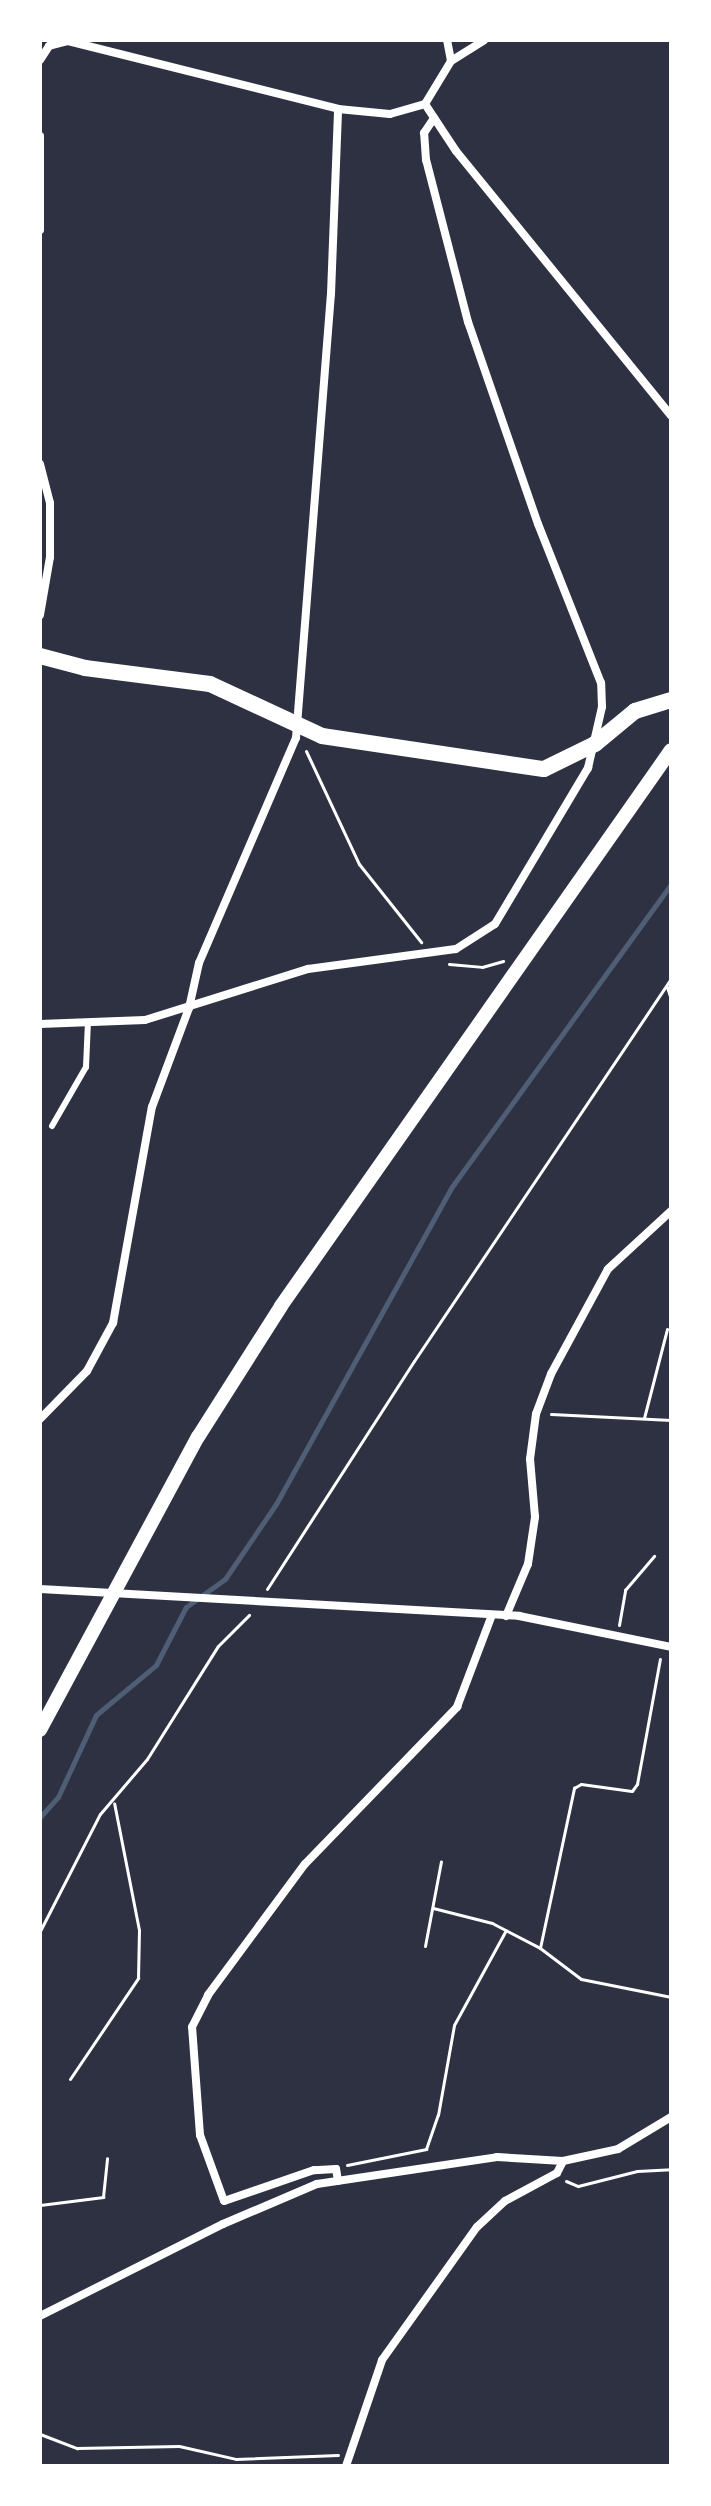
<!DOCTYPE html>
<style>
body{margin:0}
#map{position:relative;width:711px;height:2506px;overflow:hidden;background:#2d3142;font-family:Commissioner,sans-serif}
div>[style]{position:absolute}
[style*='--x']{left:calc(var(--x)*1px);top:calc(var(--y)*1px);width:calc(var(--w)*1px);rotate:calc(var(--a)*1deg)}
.stream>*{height:5px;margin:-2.5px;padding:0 2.5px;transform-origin:2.5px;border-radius:2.5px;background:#4f5d75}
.path>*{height:3px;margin:-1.5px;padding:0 1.5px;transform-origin:1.5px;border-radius:1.5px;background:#fff}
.service>*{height:6px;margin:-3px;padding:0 3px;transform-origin:3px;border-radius:3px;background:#fff}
.minor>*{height:8px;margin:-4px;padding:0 4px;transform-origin:4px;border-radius:4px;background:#fff}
.tertiary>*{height:14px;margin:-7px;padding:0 7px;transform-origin:7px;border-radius:7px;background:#fff}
.secondary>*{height:16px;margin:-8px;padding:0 8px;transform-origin:8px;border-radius:8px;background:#fff}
span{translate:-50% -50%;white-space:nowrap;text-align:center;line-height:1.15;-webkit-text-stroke:8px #fff;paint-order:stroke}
.frame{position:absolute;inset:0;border:42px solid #fff;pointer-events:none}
</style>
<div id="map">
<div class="stream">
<div style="--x:40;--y:1817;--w:27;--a:-48"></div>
<div style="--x:58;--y:1797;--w:90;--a:-65.1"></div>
<div style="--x:96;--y:1715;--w:78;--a:-39.8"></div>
<div style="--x:156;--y:1665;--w:65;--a:-62.7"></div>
<div style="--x:186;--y:1607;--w:48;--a:-35.7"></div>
<div style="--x:225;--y:1579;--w:91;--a:-55.8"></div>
<div style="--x:276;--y:1504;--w:361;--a:-61"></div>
<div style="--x:451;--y:1188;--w:375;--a:-54.1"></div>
</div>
<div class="path">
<div style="--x:306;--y:751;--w:125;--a:64.9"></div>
<div style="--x:359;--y:864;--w:100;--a:51.5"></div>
<div style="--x:449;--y:964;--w:33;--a:5"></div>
<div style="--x:482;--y:967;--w:22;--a:-16"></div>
<div style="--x:667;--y:987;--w:13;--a:72"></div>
<div style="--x:551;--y:1414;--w:120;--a:2.9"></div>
<div style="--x:644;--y:1418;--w:92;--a:-75.5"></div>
<div style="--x:267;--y:1589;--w:271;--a:-57.2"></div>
<div style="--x:414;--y:1361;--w:460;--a:-56.1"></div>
<div style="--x:619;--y:1625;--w:36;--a:-80"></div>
<div style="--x:625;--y:1590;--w:45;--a:-49.5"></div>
<div style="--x:433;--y:1908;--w:61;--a:14.3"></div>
<div style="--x:492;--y:1923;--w:54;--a:27.5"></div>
<div style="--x:540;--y:1948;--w:51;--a:37.1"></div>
<div style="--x:581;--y:1979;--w:92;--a:11.3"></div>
<div style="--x:40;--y:1931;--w:131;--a:-62.9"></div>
<div style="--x:100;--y:1814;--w:72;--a:-49.5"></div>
<div style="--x:147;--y:1759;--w:133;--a:-57.9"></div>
<div style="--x:218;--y:1646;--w:44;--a:-45"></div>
<div style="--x:425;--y:1946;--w:86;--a:-79.3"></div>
<div style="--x:540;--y:1948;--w:164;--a:-78"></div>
<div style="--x:574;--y:1788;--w:8;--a:-30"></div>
<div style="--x:581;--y:1784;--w:51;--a:7.8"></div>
<div style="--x:632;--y:1791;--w:9;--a:-54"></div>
<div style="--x:637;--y:1784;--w:127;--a:-79.6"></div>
<div style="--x:70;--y:2079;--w:122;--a:-56"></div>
<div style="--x:138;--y:1978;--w:48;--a:-88.8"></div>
<div style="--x:139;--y:1930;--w:129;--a:-101.1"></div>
<div style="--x:347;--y:2165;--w:81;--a:-11.4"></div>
<div style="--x:426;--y:2149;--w:36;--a:-71"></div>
<div style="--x:438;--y:2115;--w:91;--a:-79.9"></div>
<div style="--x:454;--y:2025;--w:108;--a:-61.3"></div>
<div style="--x:566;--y:2181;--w:13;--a:23"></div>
<div style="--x:578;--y:2186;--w:61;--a:-14.3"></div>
<div style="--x:637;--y:2171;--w:34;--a:-3"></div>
<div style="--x:40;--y:2205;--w:64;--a:-7.2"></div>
<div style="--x:103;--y:2197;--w:39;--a:-84"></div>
<div style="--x:40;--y:2434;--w:40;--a:21"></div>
<div style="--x:77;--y:2448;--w:102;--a:-1.1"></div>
<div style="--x:179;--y:2446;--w:58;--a:12.8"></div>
<div style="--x:236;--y:2459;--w:102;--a:-2.2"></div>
</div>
<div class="service">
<div style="--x:52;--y:1126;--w:68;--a:-60"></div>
<div style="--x:86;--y:1067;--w:45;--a:-87.5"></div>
</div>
<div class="minor">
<div style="--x:447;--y:40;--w:21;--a:79"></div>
<div style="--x:40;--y:60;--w:17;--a:-57"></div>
<div style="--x:49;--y:46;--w:20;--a:-15"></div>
<div style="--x:68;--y:41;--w:278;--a:14.1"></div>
<div style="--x:338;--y:109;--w:52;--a:5.5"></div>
<div style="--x:390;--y:114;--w:36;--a:-16"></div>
<div style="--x:425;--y:104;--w:50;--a:-58.8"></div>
<div style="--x:451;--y:61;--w:39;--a:-32"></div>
<div style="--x:425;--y:104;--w:56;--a:56.6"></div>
<div style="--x:456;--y:151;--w:341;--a:50.9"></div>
<div style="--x:40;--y:136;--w:94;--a:90"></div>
<div style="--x:40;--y:464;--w:40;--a:75.6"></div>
<div style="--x:50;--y:503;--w:54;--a:90"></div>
<div style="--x:50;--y:557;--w:59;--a:99.8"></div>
<div style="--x:40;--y:1024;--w:105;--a:-2.2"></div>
<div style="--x:145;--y:1020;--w:171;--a:-17.4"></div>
<div style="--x:308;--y:969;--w:149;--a:-7.7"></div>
<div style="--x:456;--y:949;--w:46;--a:-32.7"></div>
<div style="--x:495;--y:924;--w:182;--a:-59.2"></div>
<div style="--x:588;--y:768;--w:63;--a:-77.1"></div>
<div style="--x:602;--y:707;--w:24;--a:-92"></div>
<div style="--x:601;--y:683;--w:171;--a:-111.6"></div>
<div style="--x:538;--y:524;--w:214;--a:-109.1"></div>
<div style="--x:468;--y:322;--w:167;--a:-104.5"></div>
<div style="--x:426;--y:160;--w:27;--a:-94"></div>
<div style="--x:424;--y:133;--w:18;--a:-56"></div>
<div style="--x:40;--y:1419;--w:67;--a:-45.6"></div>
<div style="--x:87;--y:1371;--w:55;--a:-61.6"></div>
<div style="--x:113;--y:1323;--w:219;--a:-79.8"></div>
<div style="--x:152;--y:1107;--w:106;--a:-69.5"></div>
<div style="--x:189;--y:1008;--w:46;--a:-77.5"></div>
<div style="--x:199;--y:963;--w:245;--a:-66.7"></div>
<div style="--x:296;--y:738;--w:445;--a:-85.5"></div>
<div style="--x:331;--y:294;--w:185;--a:-87.8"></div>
<div style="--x:40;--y:1589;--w:480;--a:3.2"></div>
<div style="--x:519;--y:1616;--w:155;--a:11.5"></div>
<div style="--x:506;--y:1616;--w:56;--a:-67.1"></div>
<div style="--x:528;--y:1564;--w:48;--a:-81.5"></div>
<div style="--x:535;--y:1517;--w:58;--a:-94.9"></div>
<div style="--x:530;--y:1459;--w:45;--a:-82.4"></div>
<div style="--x:536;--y:1414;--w:43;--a:-69.4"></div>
<div style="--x:551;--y:1374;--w:119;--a:-61.5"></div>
<div style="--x:608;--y:1269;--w:86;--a:-42.6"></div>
<div style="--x:338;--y:2181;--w:12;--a:-99"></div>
<div style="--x:336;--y:2169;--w:22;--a:177"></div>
<div style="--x:314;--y:2170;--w:95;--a:161"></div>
<div style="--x:224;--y:2201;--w:70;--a:-110"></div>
<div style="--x:200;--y:2135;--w:108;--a:-94.2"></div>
<div style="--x:192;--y:2027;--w:36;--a:-63"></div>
<div style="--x:208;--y:1995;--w:163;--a:-53.5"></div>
<div style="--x:305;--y:1864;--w:219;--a:-45.9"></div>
<div style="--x:457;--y:1707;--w:98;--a:-69.2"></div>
<div style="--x:40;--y:2316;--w:205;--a:-26.7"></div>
<div style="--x:223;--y:2224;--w:102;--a:-23.1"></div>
<div style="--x:317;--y:2184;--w:182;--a:-8.5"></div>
<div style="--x:497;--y:2157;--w:66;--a:3.5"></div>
<div style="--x:563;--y:2161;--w:56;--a:-12.3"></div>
<div style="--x:618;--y:2149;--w:62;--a:-31.1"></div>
<div style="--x:346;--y:2466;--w:112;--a:-71.2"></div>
<div style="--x:382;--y:2360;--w:163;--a:-54.5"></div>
<div style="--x:477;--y:2227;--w:38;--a:-43"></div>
<div style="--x:505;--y:2201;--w:59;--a:-28.3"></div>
<div style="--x:557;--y:2173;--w:13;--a:-63"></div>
</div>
<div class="tertiary">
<div style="--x:40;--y:1730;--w:333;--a:-61.7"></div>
<div style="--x:198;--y:1437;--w:155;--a:-57.6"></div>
<div style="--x:281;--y:1306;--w:679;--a:-54.95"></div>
</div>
<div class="secondary">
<div style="--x:40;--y:656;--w:47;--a:14.9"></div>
<div style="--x:85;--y:668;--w:126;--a:7.3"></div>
<div style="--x:210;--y:684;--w:123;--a:24.9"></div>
<div style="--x:322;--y:736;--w:224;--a:8.5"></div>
<div style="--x:544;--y:769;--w:57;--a:-26.1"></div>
<div style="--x:595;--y:744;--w:52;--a:-39.5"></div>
<div style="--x:635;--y:711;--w:38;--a:-17"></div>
</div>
<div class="frame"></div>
</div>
